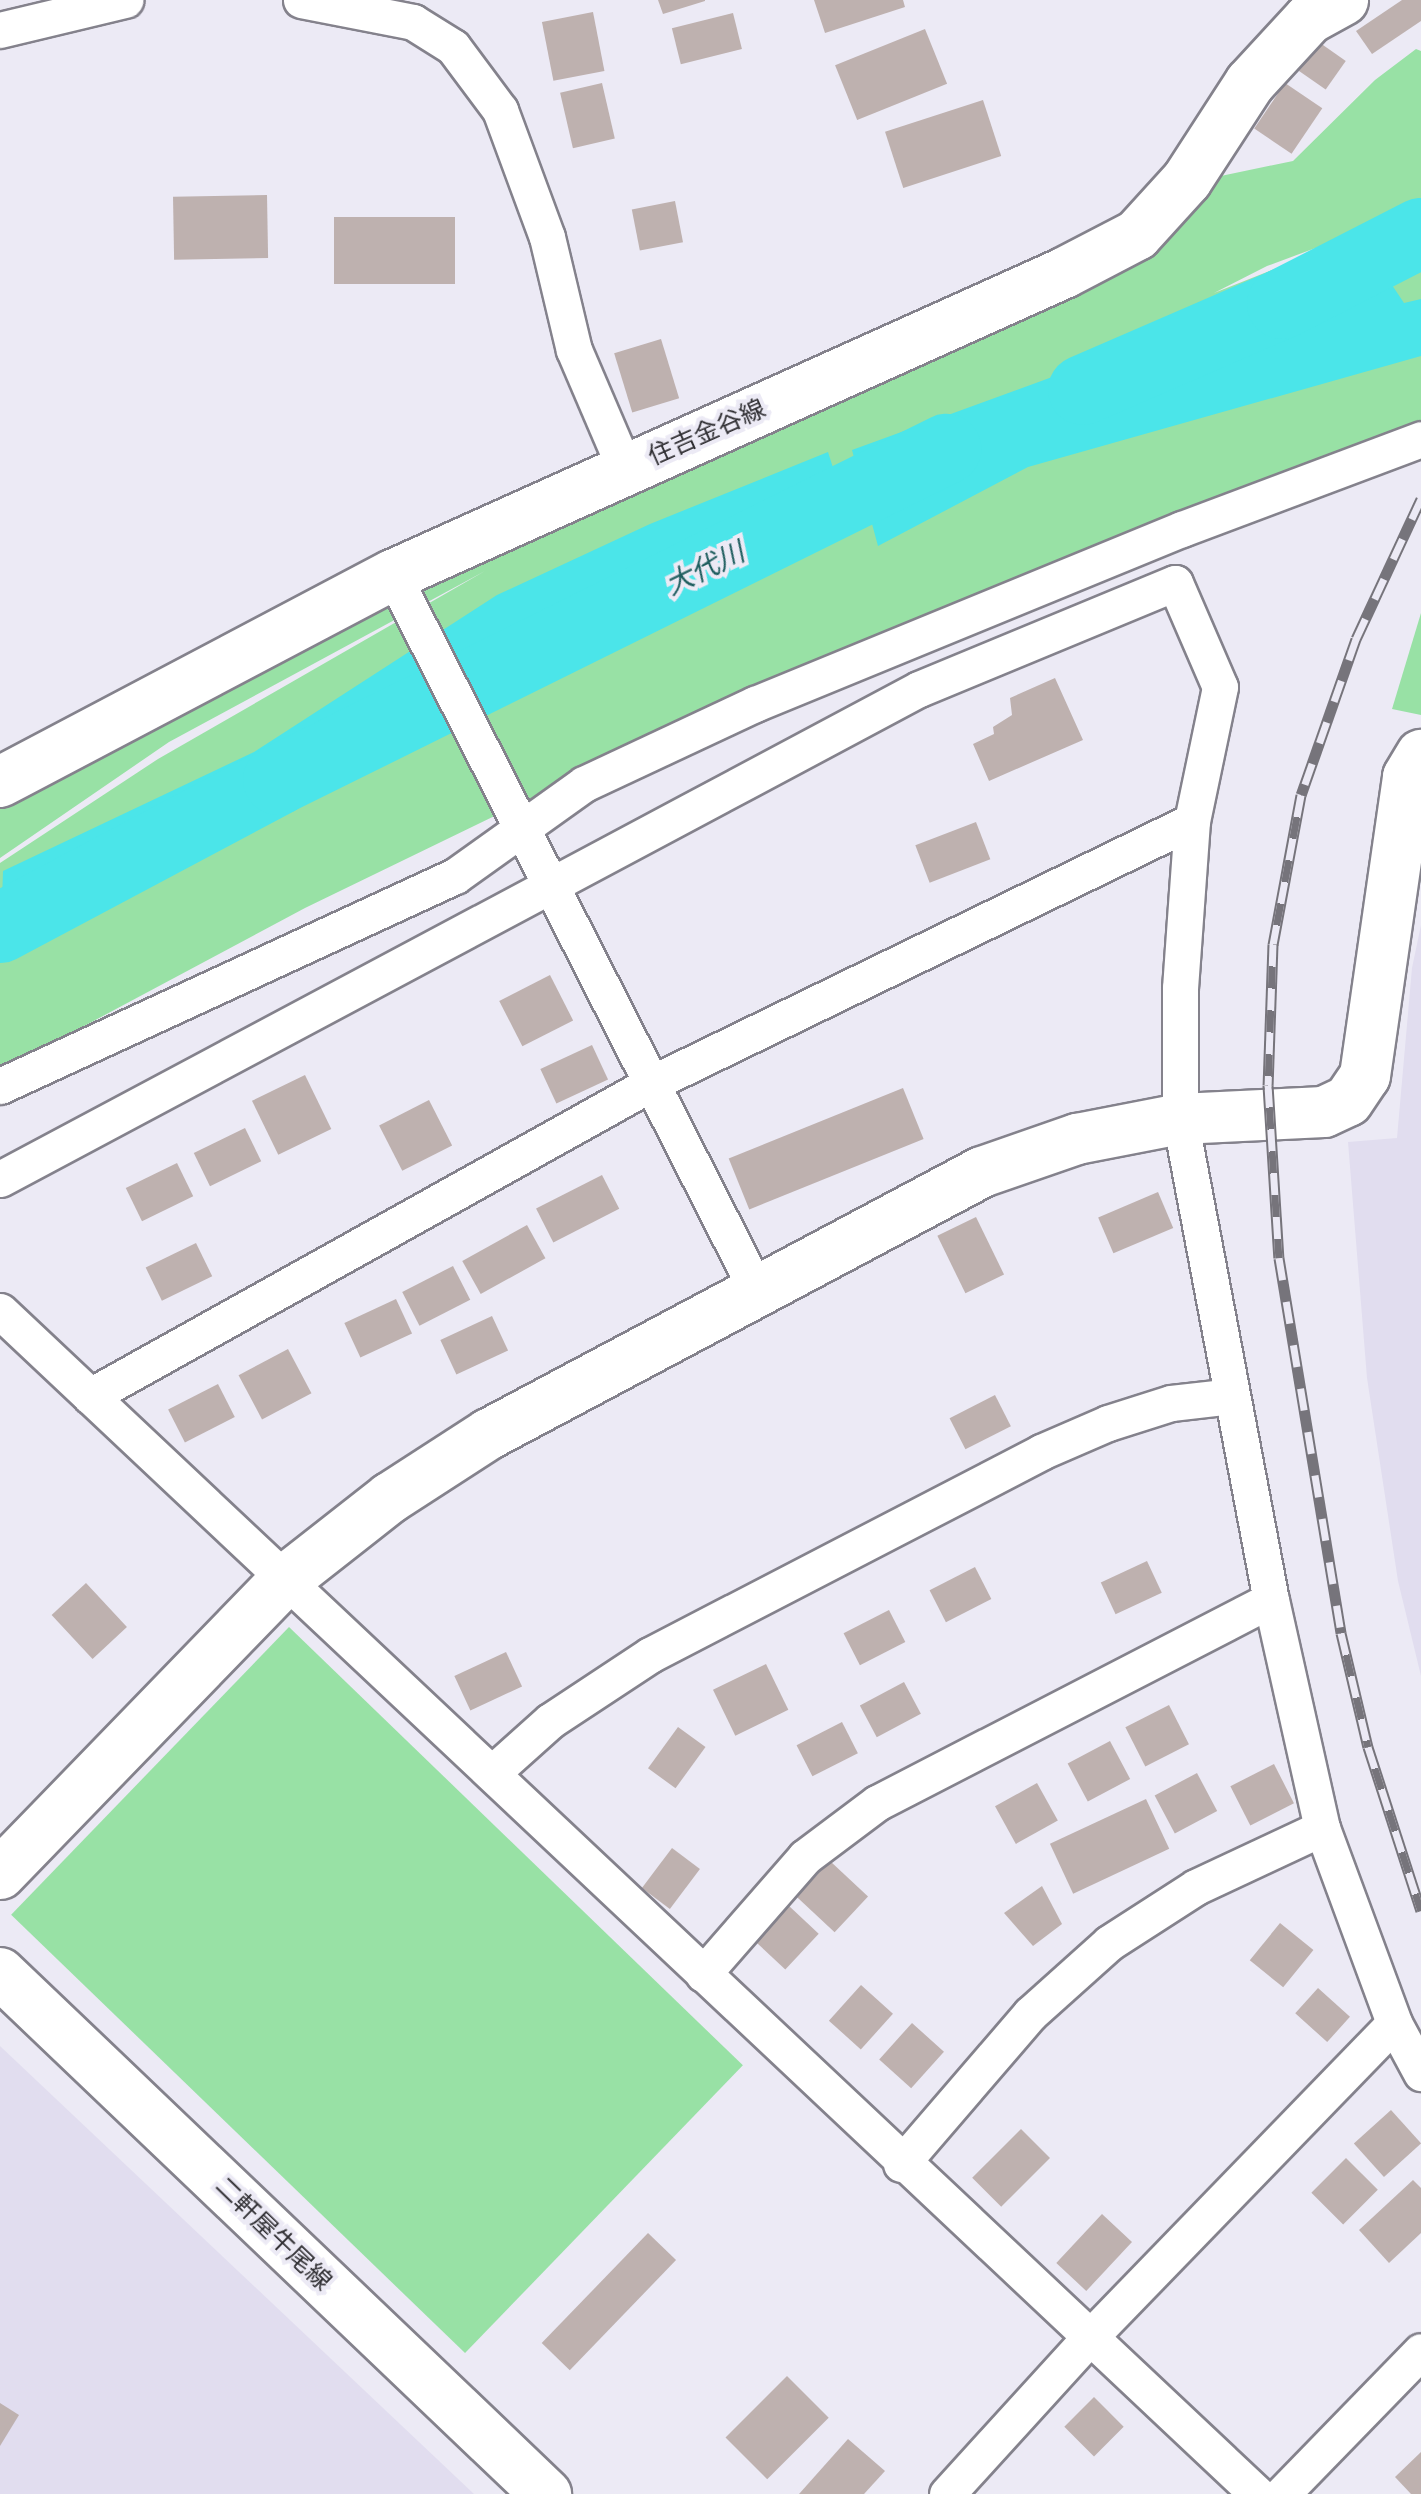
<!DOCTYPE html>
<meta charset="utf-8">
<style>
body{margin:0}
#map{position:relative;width:1421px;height:2494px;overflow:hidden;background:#eceaf5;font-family:"DM Sans","Noto Sans JP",sans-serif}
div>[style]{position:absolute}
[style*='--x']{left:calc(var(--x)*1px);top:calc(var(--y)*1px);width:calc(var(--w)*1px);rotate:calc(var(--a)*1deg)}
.built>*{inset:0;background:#e1ddef}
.green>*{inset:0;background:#98e1a5;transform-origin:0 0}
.water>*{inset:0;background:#4be5e9}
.river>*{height:70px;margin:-35px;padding:0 35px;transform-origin:35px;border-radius:35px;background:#4be5e9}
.building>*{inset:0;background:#beb1af;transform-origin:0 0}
.roads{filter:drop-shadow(2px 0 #84828c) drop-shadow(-2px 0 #84828c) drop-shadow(0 2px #84828c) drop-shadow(0 -2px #84828c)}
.street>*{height:35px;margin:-17.5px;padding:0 17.5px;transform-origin:17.5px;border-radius:17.5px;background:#fff}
.secondary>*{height:50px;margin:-25px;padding:0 25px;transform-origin:25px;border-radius:25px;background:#fff}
.rail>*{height:11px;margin-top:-5.5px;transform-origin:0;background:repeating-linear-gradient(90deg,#eceaf5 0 22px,#76747b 0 44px);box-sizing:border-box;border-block:2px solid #76747b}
span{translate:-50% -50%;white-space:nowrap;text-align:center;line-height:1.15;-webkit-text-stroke:8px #eceaf5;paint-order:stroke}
.street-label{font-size:25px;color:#302f33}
.water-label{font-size:28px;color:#1f5e5f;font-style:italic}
</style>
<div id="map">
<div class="built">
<div style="clip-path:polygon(1421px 925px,1421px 1676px,1398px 1581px,1367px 1378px,1348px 1142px,1397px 1138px,1412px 968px)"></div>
<div style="clip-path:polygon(0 2046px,474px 2494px,0 2494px)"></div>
</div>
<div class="green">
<div style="clip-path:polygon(1416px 49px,1421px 51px,1421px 209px,1267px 266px,1214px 293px,1421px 211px,1421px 431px,680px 726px,305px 908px,0 1071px,0 863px,158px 759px,485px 571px,169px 742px,0 858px,0 798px,1216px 177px,1293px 161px,1375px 80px)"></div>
<div style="clip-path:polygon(1421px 613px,1421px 715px,1392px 709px)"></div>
<div style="left:289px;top:1627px;width:631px;height:400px;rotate:44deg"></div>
</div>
<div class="water">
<div style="clip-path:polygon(1392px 285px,1404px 303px,1421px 299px,1421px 356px,1028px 467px,878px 546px,852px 450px,1137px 346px,1201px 356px)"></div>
<div style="clip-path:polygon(828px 452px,851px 524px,680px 552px,567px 601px,297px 753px,0 961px,3px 871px,254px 752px,497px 595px,650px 524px)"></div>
</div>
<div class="river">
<div style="--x:1083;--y:390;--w:217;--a:-23.4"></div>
<div style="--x:1282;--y:304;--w:156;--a:-27.1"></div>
<div style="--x:0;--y:928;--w:315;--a:-28"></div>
<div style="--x:278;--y:780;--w:746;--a:-26.36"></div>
</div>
<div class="building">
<div style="clip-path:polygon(658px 0,705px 0,705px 1px,663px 14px)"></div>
<div style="clip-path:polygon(814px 0,903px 0,905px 7px,825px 33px)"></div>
<div style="clip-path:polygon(1402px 0,1421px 0,1421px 21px,1372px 54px,1356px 31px)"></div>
<div style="left:593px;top:12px;width:60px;height:52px;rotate:79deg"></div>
<div style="left:733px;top:13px;width:37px;height:63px;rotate:76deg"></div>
<div style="left:925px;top:29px;width:59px;height:97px;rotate:68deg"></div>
<div style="left:1313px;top:38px;width:40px;height:35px;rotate:35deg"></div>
<div style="left:602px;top:83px;width:57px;height:43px;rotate:77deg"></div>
<div style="left:1285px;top:83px;width:45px;height:55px;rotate:34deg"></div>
<div style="left:983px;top:100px;width:59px;height:103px;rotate:72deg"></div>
<div style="left:267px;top:195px;width:63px;height:94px;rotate:89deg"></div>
<div style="left:675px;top:201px;width:42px;height:44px;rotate:79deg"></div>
<div style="left:334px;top:217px;width:121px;height:67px"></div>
<div style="left:661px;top:339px;width:62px;height:49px;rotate:73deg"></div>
<div style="clip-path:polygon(1055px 678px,1083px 740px,989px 781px,973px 744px,994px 734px,993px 727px,1012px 715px,1010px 698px)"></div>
<div style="left:976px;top:822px;width:40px;height:65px;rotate:69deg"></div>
<div style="left:550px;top:975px;width:51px;height:57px;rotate:63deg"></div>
<div style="left:592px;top:1045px;width:38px;height:57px;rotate:65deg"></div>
<div style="left:305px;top:1075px;width:60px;height:59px;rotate:64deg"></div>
<div style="left:903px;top:1088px;width:55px;height:188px;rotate:68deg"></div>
<div style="left:429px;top:1100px;width:51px;height:56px;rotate:63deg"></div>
<div style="left:245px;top:1128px;width:37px;height:57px;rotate:64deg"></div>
<div style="left:177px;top:1163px;width:37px;height:57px;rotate:64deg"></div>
<div style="left:602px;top:1175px;width:38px;height:74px;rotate:63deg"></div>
<div style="left:1158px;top:1192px;width:39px;height:65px;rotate:67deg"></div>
<div style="left:976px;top:1217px;width:64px;height:43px;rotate:64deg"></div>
<div style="left:527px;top:1225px;width:38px;height:74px;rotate:61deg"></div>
<div style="left:196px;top:1243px;width:37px;height:56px;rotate:64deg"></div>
<div style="left:453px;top:1266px;width:38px;height:57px;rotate:63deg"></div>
<div style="left:396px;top:1299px;width:38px;height:57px;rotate:65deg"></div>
<div style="left:492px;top:1316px;width:38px;height:57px;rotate:65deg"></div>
<div style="left:288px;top:1349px;width:50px;height:56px;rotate:62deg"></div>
<div style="left:218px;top:1384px;width:37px;height:56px;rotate:63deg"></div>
<div style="left:995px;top:1395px;width:35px;height:51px;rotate:63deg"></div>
<div style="left:1147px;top:1561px;width:35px;height:51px;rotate:65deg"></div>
<div style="left:975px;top:1567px;width:36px;height:51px;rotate:63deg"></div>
<div style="left:86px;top:1583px;width:60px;height:47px;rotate:47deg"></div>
<div style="left:889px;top:1610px;width:36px;height:51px;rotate:63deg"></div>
<div style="left:506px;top:1652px;width:38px;height:57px;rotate:65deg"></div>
<div style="left:766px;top:1664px;width:51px;height:59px;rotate:64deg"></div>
<div style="left:904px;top:1682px;width:36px;height:50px;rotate:62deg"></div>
<div style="left:1169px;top:1705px;width:44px;height:49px;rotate:63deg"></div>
<div style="left:842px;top:1722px;width:35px;height:51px;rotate:63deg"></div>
<div style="left:678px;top:1727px;width:34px;height:51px;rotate:36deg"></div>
<div style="left:1110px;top:1741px;width:43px;height:48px;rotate:62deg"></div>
<div style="left:1274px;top:1764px;width:44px;height:49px;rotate:63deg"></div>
<div style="left:1197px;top:1773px;width:43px;height:48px;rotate:62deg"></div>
<div style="left:1037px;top:1783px;width:43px;height:48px;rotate:61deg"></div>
<div style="left:1146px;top:1799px;width:55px;height:106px;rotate:65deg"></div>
<div style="left:672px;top:1848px;width:35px;height:50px;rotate:37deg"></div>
<div style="left:830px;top:1861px;width:52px;height:49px;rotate:43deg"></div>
<div style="clip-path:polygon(1042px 1886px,1062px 1924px,1033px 1946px,1004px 1913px)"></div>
<div style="left:788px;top:1905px;width:42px;height:49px;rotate:43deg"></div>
<div style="left:1280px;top:1923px;width:43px;height:48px;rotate:39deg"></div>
<div style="left:861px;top:1985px;width:43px;height:48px;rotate:42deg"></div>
<div style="left:1318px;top:1988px;width:43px;height:34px;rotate:42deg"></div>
<div style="left:912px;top:2023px;width:43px;height:49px;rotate:42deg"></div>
<div style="left:1391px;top:2110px;width:45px;height:50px;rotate:48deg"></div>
<div style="left:1021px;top:2129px;width:41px;height:69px;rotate:45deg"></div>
<div style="left:1346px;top:2158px;width:45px;height:49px;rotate:45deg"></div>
<div style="clip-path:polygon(1413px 2180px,1421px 2188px,1421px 2233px,1389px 2263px,1359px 2230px)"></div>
<div style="left:1102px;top:2214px;width:41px;height:67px;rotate:43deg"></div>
<div style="left:648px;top:2233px;width:39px;height:153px;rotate:44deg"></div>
<div style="left:787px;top:2376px;width:59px;height:87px;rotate:45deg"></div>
<div style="left:1094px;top:2397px;width:42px;height:42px;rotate:45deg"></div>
<div style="clip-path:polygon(0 2403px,19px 2415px,0 2446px)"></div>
<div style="clip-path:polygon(848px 2439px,885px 2471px,864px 2494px,799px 2494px)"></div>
<div style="clip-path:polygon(1421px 2452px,1421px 2494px,1411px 2494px,1395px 2477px)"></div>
</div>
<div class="roads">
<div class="street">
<div style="--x:301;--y:0;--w:114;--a:11.1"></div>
<div style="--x:413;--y:22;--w:47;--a:32"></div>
<div style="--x:453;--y:47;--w:79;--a:53.3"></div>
<div style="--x:500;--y:110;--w:135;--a:69.7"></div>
<div style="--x:547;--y:237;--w:116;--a:76.6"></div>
<div style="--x:574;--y:350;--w:129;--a:66.8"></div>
<div style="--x:0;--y:30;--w:129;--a:-13.5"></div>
<div style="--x:393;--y:575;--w:801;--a:63.05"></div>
<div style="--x:0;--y:1086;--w:501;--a:-24.78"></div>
<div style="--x:455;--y:876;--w:158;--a:-35.5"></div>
<div style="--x:584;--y:784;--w:189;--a:-25.1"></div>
<div style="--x:755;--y:704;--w:461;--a:-22.3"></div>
<div style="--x:1182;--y:529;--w:255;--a:-20.6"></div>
<div style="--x:0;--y:1179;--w:1041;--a:-28.07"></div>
<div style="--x:919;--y:689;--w:277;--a:-22.5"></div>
<div style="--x:1175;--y:583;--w:113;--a:66.6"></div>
<div style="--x:1220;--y:687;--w:137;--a:101.8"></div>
<div style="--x:1192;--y:821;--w:167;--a:94.1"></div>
<div style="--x:1180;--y:988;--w:131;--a:90"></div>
<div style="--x:1180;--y:1119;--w:490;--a:79.3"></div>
<div style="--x:1271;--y:1600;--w:234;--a:77.4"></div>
<div style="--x:1322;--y:1828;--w:208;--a:69.7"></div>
<div style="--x:1394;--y:2023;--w:57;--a:61.6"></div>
<div style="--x:0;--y:1311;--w:1726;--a:43.26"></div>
<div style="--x:90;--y:1396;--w:643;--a:-29.12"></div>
<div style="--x:652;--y:1083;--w:600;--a:-25.88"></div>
<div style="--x:492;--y:1773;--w:78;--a:-41.9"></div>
<div style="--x:550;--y:1721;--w:120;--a:-33.4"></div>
<div style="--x:650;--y:1655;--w:441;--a:-27.4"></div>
<div style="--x:1041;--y:1452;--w:73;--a:-23.4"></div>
<div style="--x:1108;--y:1423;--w:66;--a:-17.6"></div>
<div style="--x:1171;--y:1403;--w:61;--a:-6.5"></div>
<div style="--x:703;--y:1974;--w:155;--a:-48.9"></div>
<div style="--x:805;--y:1857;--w:90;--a:-36.9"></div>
<div style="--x:877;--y:1803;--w:443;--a:-27.3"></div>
<div style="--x:901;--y:2164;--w:198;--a:-49.3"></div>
<div style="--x:1030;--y:2014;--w:106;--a:-41.9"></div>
<div style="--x:1109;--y:1943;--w:103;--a:-32.8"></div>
<div style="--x:1196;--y:1887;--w:139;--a:-25.1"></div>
<div style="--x:947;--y:2494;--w:211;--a:-47.7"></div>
<div style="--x:1089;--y:2338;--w:438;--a:-45.9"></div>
<div style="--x:1282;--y:2494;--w:199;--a:-45.8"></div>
</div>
<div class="secondary">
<div style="--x:0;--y:782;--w:444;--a:-27.8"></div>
<div style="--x:393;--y:575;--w:736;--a:-24.23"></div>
<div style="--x:1064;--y:273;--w:82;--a:-27.5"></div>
<div style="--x:1137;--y:235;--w:74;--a:-47.7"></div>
<div style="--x:1187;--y:180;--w:116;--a:-57"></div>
<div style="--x:1250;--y:83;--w:87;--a:-47.3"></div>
<div style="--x:1309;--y:19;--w:39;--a:-29"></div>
<div style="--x:0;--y:1874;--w:408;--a:-45.9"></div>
<div style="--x:284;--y:1581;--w:135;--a:-38.1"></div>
<div style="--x:390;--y:1498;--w:118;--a:-32.9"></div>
<div style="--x:489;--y:1434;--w:558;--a:-27.99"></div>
<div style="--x:982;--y:1172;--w:101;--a:-19.2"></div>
<div style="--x:1077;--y:1139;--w:105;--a:-11"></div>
<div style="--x:1180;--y:1119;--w:144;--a:-2.8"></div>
<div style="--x:1324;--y:1112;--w:26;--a:-25"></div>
<div style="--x:1348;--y:1101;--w:30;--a:-56"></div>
<div style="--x:1365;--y:1076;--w:302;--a:-81.8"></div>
<div style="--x:1408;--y:777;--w:26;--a:-59"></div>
<div style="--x:0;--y:1973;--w:755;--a:43.66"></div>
</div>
</div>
<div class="rail">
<div style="--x:1421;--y:499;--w:154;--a:114.9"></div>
<div style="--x:1356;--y:639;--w:165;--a:109.4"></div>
<div style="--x:1301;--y:795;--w:152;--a:100.6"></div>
<div style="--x:1273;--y:944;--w:141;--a:92"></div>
<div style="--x:1268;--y:1085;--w:173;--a:86.4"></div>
<div style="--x:1279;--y:1258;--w:380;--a:80.6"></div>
<div style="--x:1341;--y:1633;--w:117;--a:76.7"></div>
<div style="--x:1368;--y:1747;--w:172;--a:72.1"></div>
</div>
<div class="street-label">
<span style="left:707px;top:433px;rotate:-24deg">住吉金谷線</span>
<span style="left:273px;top:2234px;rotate:44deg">二軒屋牛尾線</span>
</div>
<div class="water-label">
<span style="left:705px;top:569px;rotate:-26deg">大代川</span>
</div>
</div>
